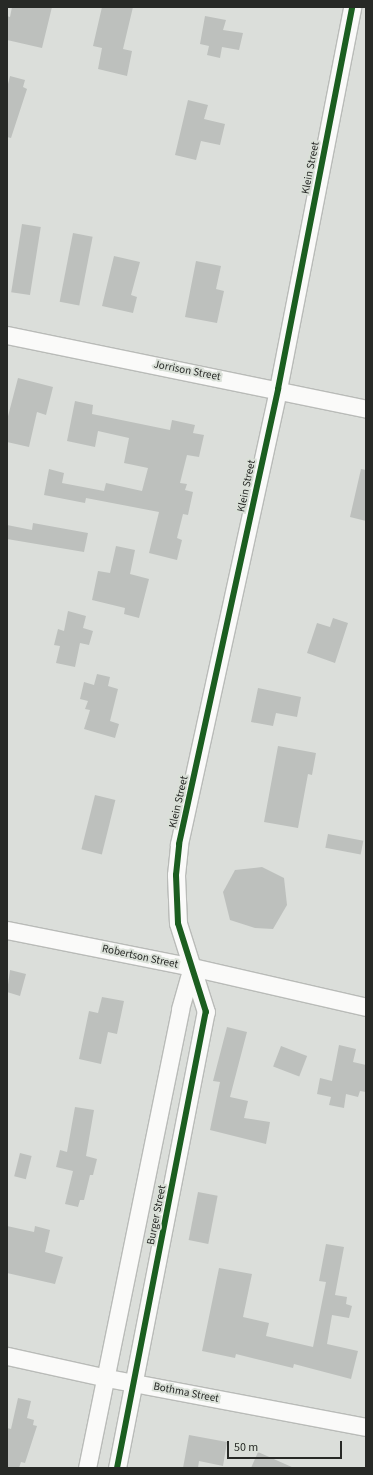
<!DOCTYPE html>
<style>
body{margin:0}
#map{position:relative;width:373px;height:1475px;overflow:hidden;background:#dbdeda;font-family:"Source Sans 3",sans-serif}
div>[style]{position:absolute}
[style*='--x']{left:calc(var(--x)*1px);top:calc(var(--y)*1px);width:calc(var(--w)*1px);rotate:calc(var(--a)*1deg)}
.building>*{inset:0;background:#bdc0bd;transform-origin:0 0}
.roads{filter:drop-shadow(1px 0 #b9bbb8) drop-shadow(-1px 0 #b9bbb8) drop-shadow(0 1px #b9bbb8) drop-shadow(0 -1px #b9bbb8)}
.minor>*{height:17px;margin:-8.5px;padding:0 8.5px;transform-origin:8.5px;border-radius:8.5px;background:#fafaf9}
.cycleway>*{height:6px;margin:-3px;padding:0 3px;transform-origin:3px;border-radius:3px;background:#1b5e20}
span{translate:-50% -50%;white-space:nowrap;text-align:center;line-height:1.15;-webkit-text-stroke:4px #dae0d8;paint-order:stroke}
.street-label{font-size:11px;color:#272926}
.frame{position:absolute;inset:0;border:8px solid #272926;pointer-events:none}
.scale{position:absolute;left:227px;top:1441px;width:115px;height:18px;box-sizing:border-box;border:2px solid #272926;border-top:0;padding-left:5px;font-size:12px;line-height:14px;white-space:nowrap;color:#272926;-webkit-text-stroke:3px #dae0d8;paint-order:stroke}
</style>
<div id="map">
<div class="building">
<div style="clip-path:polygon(12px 7px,52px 7px,42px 48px,7px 40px,7px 16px,10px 17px)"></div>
<div style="clip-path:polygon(102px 7px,133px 7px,123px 49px,132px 51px,127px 76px,98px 69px,102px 48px,93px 46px)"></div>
<div style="clip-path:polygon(205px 16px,226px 20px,223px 30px,243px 33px,239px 50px,222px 47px,220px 58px,207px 55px,209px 46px,200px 44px)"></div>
<div style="clip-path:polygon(10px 76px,25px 80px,23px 87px,27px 89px,11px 138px,7px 137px,7px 88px)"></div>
<div style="clip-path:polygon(188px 100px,208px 105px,204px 119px,225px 124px,220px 145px,201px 141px,196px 160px,175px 155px)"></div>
<div style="left:22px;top:224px;width:19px;height:69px;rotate:9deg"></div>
<div style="left:73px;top:233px;width:20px;height:70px;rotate:11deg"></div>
<div style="clip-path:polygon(114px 256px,140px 262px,131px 295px,137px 297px,133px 313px,102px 306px)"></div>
<div style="clip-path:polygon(196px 261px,221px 266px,216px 289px,224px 291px,217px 323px,185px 317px)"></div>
<div style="clip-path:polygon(18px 378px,53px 387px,46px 415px,37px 412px,29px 447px,7px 442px,7px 420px)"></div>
<div style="clip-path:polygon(75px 401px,93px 405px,92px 414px,170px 430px,172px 420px,195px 425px,193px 433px,204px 435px,199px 457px,187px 455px,180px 483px,187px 484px,185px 490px,193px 492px,188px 515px,183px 514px,177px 538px,182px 540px,177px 560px,149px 553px,159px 512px,86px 498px,85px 503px,44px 495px,49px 469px,64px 473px,62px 483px,104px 491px,106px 483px,142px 491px,148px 468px,124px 463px,129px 438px,98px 431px,95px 447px,67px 441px)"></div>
<div style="clip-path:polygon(361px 469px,366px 470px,366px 521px,350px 517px)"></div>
<div style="clip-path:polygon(33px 523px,88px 533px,84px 552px,7px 539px,7px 525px,32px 530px)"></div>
<div style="clip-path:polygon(116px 546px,135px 550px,130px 574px,149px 579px,139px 618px,124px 614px,125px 608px,92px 600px,98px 571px,110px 573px)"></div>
<div style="clip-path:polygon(68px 611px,86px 616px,83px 628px,93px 631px,89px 645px,80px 643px,75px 667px,56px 663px,60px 646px,54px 645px,58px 629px,64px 631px)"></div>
<div style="clip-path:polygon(333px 618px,348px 623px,335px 663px,307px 653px,317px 623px,330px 627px)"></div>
<div style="clip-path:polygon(97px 674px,110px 677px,108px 686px,118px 689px,110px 721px,119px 724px,115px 738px,84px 729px,90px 710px,85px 709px,88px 701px,80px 699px,84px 682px,94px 685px)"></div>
<div style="clip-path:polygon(258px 688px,301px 697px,297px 717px,276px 713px,273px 726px,251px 722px)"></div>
<div style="clip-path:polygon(278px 746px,316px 753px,312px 775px,308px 774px,298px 828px,264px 822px)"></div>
<div style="left:95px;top:795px;width:21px;height:56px;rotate:14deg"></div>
<div style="left:328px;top:834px;width:36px;height:14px;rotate:11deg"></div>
<div style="clip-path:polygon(262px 867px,284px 878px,287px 905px,273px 929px,255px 928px,230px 920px,223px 892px,235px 870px)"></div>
<div style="clip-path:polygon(10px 970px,26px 974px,20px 996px,7px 992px)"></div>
<div style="clip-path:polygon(102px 997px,124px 1001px,117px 1034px,108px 1032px,101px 1064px,79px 1059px,89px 1011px,98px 1013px)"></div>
<div style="clip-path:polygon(227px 1027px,247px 1032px,230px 1097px,248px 1101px,244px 1118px,270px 1122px,266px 1144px,210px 1130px,220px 1082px,213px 1081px)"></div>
<div style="clip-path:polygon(339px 1045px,356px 1049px,353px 1062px,366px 1065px,366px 1092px,360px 1091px,358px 1097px,346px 1094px,344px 1108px,329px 1105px,331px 1097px,317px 1094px,320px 1078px,332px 1081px)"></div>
<div style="left:281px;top:1046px;width:28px;height:22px;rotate:21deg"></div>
<div style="clip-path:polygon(75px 1107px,94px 1110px,86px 1156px,97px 1159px,93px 1175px,90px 1175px,84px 1200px,80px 1200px,78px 1207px,65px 1204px,73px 1171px,56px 1167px,60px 1150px,67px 1152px)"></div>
<div style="left:20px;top:1153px;width:12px;height:24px;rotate:14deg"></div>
<div style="left:198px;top:1192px;width:20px;height:49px;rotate:11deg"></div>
<div style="clip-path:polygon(7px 1226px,34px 1232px,35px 1226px,50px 1230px,45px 1252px,63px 1257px,55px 1284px,7px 1273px)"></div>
<div style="clip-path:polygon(326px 1244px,344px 1247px,335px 1295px,347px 1297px,346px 1304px,352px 1306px,349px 1318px,332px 1315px,327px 1344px,358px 1351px,351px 1379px,294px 1364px,293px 1368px,236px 1354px,235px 1358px,202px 1351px,219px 1268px,252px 1274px,243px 1317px,269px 1323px,266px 1336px,313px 1347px,326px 1282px,319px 1281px)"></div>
<div style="clip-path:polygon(18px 1398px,31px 1401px,27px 1418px,34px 1420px,33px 1425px,37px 1426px,25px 1463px,21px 1462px,19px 1468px,7px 1468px,7px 1428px,11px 1429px)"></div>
<div style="clip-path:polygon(189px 1435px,227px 1442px,223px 1466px,199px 1461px,198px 1468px,183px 1468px)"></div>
<div style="clip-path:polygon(258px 1452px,294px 1468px,251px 1468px)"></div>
</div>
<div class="roads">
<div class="minor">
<div style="--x:7;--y:335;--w:367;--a:11.6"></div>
<div style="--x:7;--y:930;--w:189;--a:11.3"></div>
<div style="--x:192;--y:967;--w:179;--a:12.9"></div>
<div style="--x:7;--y:1356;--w:102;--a:12.4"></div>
<div style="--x:107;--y:1378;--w:264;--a:10.7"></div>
<div style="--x:87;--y:1468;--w:468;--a:-78.5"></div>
<div style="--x:180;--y:1009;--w:44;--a:-74.1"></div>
<div style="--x:117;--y:1468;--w:465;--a:-79"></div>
<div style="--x:206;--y:1012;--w:93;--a:-107.5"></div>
<div style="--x:178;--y:923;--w:48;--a:-92.4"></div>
<div style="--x:176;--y:875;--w:31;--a:-84"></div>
<div style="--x:179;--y:844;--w:466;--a:-77.7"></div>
<div style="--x:278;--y:389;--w:389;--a:-79"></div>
</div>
</div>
<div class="cycleway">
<div style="--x:117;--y:1468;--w:465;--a:-79"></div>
<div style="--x:206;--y:1012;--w:93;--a:-107.5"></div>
<div style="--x:178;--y:923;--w:48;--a:-92.4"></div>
<div style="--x:176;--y:875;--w:31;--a:-84"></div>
<div style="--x:179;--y:844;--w:466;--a:-77.7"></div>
<div style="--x:278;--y:389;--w:389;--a:-79"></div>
</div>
<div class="street-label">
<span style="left:311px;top:168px;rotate:-79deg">Klein Street</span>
<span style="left:187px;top:371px;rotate:11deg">Jorrison Street</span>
<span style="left:247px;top:486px;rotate:-78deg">Klein Street</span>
<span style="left:179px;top:802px;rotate:-77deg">Klein Street</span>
<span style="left:140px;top:957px;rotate:12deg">Robertson Street</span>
<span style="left:157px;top:1215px;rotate:-79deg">Burger Street</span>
<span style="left:186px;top:1393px;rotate:11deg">Bothma Street</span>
</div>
<div class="frame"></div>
<div class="scale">50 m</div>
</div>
